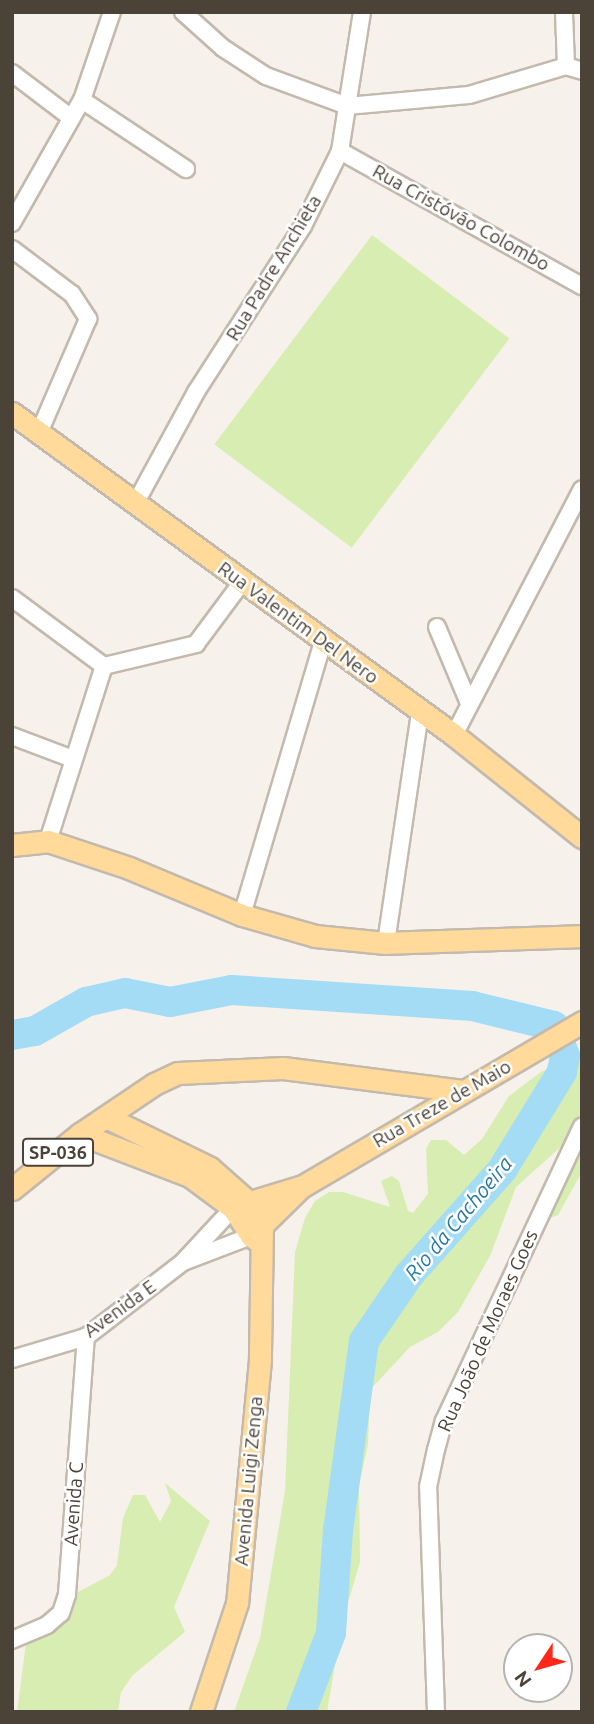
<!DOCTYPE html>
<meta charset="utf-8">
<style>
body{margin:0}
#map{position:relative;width:594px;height:1724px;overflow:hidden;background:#f6f2eb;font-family:Ubuntu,sans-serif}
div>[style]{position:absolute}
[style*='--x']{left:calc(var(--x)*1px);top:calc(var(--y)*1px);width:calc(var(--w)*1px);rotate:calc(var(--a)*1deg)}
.green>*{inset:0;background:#d7edb1;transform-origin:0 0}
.river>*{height:30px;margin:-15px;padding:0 15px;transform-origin:15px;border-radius:15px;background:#a4dcf6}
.roads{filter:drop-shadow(2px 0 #c3b9ac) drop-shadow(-2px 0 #c3b9ac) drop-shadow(0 2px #c3b9ac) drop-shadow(0 -2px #c3b9ac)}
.minor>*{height:16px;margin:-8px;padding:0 8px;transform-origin:8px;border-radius:8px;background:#fff}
.major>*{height:21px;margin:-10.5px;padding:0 10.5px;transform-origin:10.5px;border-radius:10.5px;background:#ffda9b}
span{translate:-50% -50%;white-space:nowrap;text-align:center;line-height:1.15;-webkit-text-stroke:5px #fff;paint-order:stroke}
.shield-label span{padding:2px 5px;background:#fff;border:2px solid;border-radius:5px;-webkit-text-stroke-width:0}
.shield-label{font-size:18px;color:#4b4238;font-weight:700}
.street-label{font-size:19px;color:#4b4238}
.water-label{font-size:21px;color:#247aa7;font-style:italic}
.frame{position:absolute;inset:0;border:14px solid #4b4238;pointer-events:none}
.north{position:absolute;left:503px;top:1633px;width:70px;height:70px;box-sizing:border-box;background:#fff;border:2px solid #b7b3af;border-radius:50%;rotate:234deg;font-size:19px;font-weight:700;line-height:28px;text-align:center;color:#4b4238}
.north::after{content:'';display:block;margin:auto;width:24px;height:32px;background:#ff2819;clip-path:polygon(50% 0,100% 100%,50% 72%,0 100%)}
</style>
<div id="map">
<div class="green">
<div style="left:372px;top:235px;width:172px;height:262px;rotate:37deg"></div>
<div style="clip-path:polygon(582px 1053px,582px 1172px,558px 1215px,550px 1218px,547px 1206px,574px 1135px,516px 1187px,490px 1256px,458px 1312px,438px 1332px,410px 1347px,370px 1390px,368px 1444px,359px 1486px,360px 1562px,342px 1623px,327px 1712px,234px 1712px,260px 1638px,285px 1491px,295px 1252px,305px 1218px,315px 1201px,329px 1192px,343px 1192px,390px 1207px,381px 1181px,392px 1176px,399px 1181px,408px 1211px,413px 1213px,428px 1194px,426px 1149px,431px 1140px,446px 1140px,464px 1155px,482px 1139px,509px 1096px,541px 1072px)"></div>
<div style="clip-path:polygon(165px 1483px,210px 1521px,174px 1607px,185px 1632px,133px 1675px,121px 1692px,118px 1712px,17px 1712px,27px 1635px,69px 1597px,110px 1575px,117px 1565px,123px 1518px,133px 1495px,145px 1495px,160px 1522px,171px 1501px)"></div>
</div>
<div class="river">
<div style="--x:12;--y:1035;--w:23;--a:-10"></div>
<div style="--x:35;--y:1031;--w:59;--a:-29.6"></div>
<div style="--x:86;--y:1002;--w:40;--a:-13"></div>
<div style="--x:125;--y:993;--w:46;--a:11.3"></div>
<div style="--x:170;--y:1002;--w:63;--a:-11"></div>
<div style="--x:232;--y:990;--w:241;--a:3.8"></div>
<div style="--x:472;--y:1006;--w:84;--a:13.7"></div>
<div style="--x:554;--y:1026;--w:32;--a:70"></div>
<div style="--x:565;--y:1056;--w:16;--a:101"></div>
<div style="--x:562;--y:1072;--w:115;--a:121.5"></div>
<div style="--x:502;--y:1170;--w:140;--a:131.5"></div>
<div style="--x:409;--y:1275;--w:80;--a:124.3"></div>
<div style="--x:364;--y:1341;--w:191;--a:97.8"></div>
<div style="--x:338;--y:1530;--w:103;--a:93.9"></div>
<div style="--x:331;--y:1633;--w:85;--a:110.8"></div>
</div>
<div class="roads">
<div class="minor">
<div style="--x:183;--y:12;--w:54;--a:42"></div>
<div style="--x:223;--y:48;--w:51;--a:33.1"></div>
<div style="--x:266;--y:76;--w:86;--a:20.3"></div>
<div style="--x:347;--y:106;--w:122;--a:-5.2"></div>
<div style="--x:469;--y:95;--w:101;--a:-16.6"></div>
<div style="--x:566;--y:66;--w:17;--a:17"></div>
<div style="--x:564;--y:12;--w:54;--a:87.9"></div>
<div style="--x:12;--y:73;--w:73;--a:37.2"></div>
<div style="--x:82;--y:100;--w:125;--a:33.6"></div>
<div style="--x:340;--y:151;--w:277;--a:29.2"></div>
<div style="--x:12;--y:223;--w:142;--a:-60.4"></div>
<div style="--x:82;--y:100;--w:93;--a:-71.2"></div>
<div style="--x:12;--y:249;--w:75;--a:36.9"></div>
<div style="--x:72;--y:294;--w:30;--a:57"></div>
<div style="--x:88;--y:319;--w:124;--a:113.3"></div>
<div style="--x:135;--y:504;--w:128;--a:-61.4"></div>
<div style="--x:196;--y:392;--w:197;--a:-57.2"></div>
<div style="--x:303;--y:226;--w:84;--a:-63.7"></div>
<div style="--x:340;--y:151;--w:141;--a:-81"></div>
<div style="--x:12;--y:598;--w:114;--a:36.5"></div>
<div style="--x:104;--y:666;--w:95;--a:-13.4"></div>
<div style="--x:196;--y:644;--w:77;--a:-53.4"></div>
<div style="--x:437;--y:627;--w:82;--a:67.2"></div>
<div style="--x:454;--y:735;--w:277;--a:-62.5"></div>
<div style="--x:12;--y:736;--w:65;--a:20.7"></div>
<div style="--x:48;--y:841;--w:184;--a:-72.3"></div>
<div style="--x:242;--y:915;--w:286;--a:-73.5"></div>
<div style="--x:386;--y:943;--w:232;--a:-81.6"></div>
<div style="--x:186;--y:1261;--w:70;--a:-21"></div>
<div style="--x:12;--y:1359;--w:77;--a:-16.6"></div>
<div style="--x:86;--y:1337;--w:123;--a:-37.7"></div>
<div style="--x:183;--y:1262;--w:74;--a:-47.2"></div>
<div style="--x:12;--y:1640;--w:38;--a:-23"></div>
<div style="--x:47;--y:1625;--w:18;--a:-41"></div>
<div style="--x:61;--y:1613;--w:20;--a:-72"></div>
<div style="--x:67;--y:1594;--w:258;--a:-85.8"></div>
<div style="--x:436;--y:1712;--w:225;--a:-92"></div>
<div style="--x:428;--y:1487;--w:38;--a:-78"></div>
<div style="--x:436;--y:1450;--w:30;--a:-75"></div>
<div style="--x:444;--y:1421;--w:325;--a:-64.9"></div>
</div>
<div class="major">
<div style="--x:12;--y:413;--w:547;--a:36.07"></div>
<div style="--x:454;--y:735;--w:164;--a:38.6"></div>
<div style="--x:12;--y:845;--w:36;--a:-6"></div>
<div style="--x:48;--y:841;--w:85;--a:18.4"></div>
<div style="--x:129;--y:868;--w:122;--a:22.6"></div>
<div style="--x:242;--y:915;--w:76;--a:16"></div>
<div style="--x:315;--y:936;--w:71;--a:5.6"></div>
<div style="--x:386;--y:943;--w:196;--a:-2"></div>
<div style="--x:106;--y:1117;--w:116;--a:26.1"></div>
<div style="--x:210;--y:1168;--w:48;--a:41.6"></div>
<div style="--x:246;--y:1200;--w:31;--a:58"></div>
<div style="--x:262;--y:1226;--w:134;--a:90.9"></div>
<div style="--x:260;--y:1360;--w:244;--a:95.4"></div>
<div style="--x:237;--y:1603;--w:115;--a:108.3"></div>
<div style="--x:80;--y:1134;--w:118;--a:20.9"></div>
<div style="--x:190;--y:1176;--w:54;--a:36.7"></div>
<div style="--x:233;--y:1208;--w:33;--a:57"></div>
<div style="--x:251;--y:1236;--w:12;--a:35"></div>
<div style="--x:12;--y:1189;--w:87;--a:-39"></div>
<div style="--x:80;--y:1134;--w:89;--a:-34"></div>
<div style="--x:154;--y:1084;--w:26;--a:-25"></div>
<div style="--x:178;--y:1073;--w:105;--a:-2.7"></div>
<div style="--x:283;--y:1068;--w:181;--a:7.3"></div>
<div style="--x:237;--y:1206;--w:65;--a:-17"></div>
<div style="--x:253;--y:1234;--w:67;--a:-44.4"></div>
<div style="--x:301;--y:1187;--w:326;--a:-30.4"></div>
</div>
</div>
<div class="shield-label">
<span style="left:58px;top:1152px">SP-036</span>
</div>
<div class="street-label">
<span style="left:461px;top:218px;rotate:29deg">Rua Cristóvão Colombo</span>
<span style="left:274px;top:268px;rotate:-59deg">Rua Padre Anchieta</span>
<span style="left:298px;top:623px;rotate:36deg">Rua Valentim Del Nero</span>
<span style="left:442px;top:1104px;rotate:-30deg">Rua Treze de Maio</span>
<span style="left:120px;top:1309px;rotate:-36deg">Avenida E</span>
<span style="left:488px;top:1331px;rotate:-66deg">Rua João de Moraes Goes</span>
<span style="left:249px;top:1481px;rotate:-85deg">Avenida Luigi Zenga</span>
<span style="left:74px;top:1504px;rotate:-86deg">Avenida C</span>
</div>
<div class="water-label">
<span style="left:458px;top:1218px;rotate:-50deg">Rio da Cachoeira</span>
</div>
<div class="frame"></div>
<div class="north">N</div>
</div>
